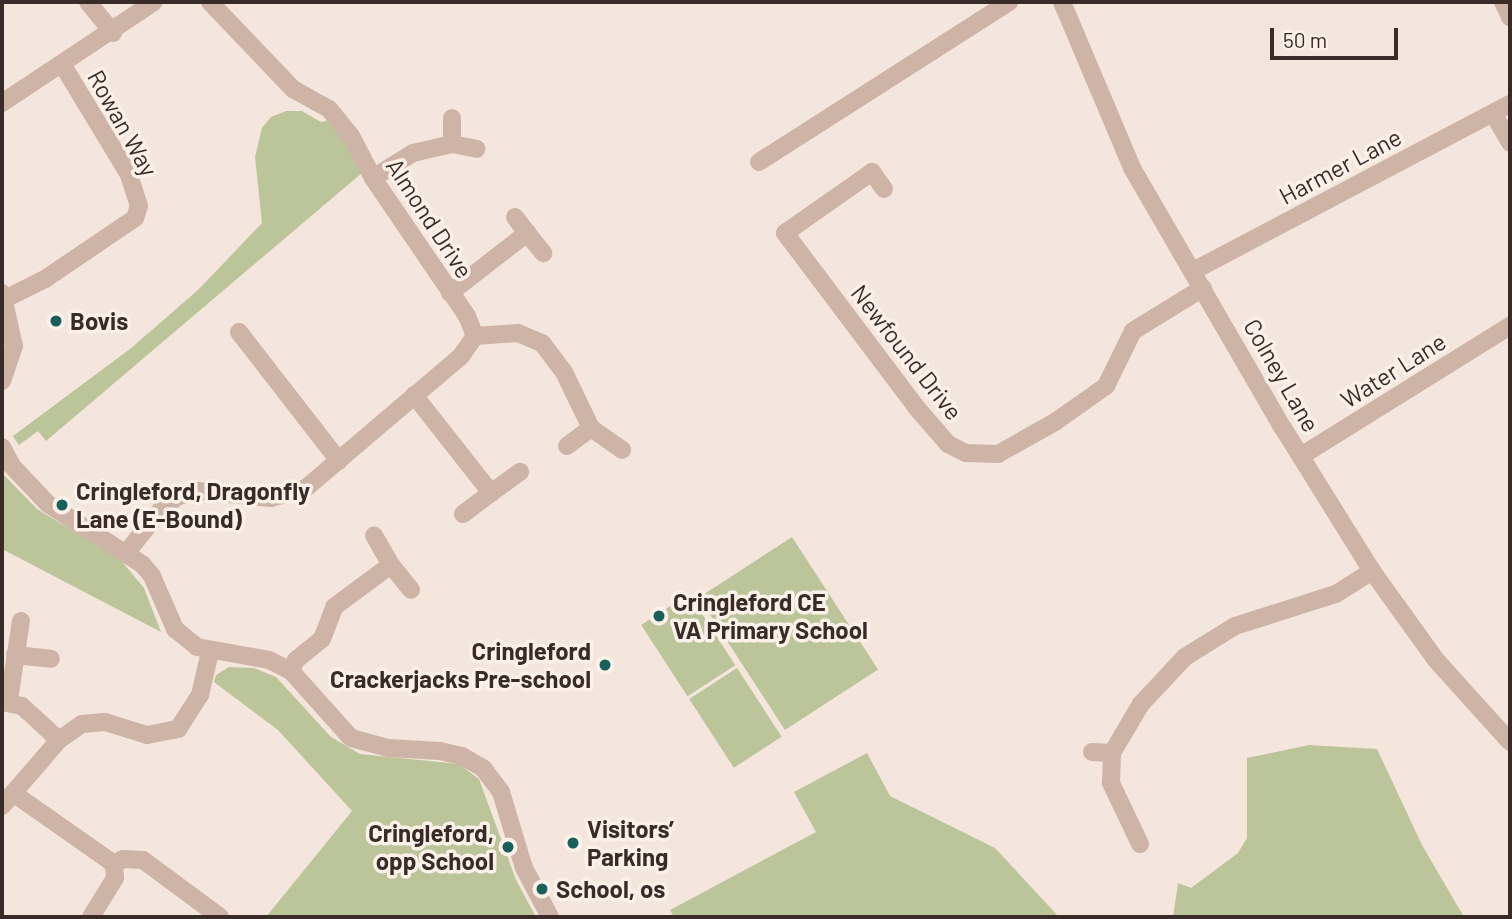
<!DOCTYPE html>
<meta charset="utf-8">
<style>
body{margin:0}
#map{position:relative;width:1512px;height:919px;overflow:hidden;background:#f4e6dc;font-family:Barlow,sans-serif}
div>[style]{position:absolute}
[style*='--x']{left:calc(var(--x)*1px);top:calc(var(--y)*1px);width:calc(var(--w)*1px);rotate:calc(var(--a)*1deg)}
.green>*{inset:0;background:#bcc59a;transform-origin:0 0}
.minor>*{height:18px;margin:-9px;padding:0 9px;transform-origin:9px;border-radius:9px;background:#ceb4a6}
.dots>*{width:19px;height:19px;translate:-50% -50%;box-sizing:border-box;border:4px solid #fbf1e9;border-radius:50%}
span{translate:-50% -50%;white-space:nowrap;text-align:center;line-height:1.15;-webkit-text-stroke:7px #fbf1e9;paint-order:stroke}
.street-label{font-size:24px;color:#392b28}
.poi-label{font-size:24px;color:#392b28;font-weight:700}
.left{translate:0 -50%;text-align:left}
.right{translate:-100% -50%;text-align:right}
.frame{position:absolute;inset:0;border:4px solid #392b28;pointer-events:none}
.scale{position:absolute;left:1270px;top:28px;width:128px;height:32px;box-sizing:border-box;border:4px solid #392b28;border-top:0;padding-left:9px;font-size:21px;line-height:24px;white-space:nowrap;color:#392b28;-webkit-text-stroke:5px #fbf1e9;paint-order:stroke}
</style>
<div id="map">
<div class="green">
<div style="clip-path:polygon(286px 111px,302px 111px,321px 122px,330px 120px,369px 167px,46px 441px,38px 431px,19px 445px,13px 436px,130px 349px,198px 290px,262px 223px,255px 157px,262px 128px,271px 117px)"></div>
<div style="clip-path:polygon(2px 473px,37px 509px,119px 558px,144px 588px,161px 632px,2px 549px)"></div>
<div style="left:792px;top:537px;width:158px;height:111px;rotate:57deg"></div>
<div style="left:689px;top:594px;width:85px;height:57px;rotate:57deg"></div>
<div style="clip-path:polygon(229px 667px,254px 668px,276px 677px,331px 737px,360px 754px,459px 764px,479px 779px,516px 880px,536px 917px,266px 917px,352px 811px,278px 730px,214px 682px,216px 675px)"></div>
<div style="left:737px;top:668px;width:82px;height:57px;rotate:57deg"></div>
<div style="clip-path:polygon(1309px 745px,1377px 749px,1422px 845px,1464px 917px,1173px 917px,1178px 883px,1191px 888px,1238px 853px,1247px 838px,1247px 758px)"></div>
<div style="clip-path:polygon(867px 753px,890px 796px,995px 848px,1059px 917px,674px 917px,670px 910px,816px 832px,794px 792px)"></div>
</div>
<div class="minor">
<div style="--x:88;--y:2;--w:40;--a:51"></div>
<div style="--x:1062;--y:2;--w:180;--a:67.1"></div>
<div style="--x:1132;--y:168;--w:301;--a:59.9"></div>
<div style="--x:1283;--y:428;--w:168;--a:58.1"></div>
<div style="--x:1372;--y:571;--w:110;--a:54.3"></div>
<div style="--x:1436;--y:660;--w:110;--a:47.9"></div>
<div style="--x:1503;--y:2;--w:17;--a:65"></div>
<div style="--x:2;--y:103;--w:182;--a:-33.6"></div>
<div style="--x:1493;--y:113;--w:34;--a:60"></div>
<div style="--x:452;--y:118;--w:26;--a:90"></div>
<div style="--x:759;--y:162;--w:297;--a:-32.6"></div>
<div style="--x:373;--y:178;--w:47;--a:-32"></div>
<div style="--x:413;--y:153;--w:40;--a:-13"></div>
<div style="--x:452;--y:144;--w:25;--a:11"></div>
<div style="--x:884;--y:189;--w:21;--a:-125"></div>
<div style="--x:872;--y:172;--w:106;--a:145"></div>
<div style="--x:785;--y:233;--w:218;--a:53"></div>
<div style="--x:916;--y:407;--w:49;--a:49.1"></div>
<div style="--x:948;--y:444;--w:20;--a:27"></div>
<div style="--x:966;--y:453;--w:32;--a:2"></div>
<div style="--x:998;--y:454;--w:65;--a:-29.3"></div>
<div style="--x:1055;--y:422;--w:62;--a:-35.2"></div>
<div style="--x:1106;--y:386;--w:61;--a:-63.9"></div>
<div style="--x:1133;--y:331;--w:82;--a:-31.6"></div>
<div style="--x:527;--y:233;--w:26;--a:51"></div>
<div style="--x:1193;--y:271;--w:358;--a:-27.8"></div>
<div style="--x:2;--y:293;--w:54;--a:77.2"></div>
<div style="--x:14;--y:346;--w:37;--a:109"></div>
<div style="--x:450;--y:293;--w:98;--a:-37.9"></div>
<div style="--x:527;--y:233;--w:20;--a:-127"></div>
<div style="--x:5;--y:299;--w:45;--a:-26.6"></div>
<div style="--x:45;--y:279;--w:109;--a:-34.1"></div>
<div style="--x:135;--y:218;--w:13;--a:-72"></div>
<div style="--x:139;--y:206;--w:35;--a:-108"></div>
<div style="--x:128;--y:173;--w:127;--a:-121.2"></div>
<div style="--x:239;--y:332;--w:163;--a:52.2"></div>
<div style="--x:475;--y:336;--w:43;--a:-4"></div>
<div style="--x:518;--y:333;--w:26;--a:23"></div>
<div style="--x:542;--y:343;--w:36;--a:53"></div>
<div style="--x:564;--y:372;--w:62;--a:64.3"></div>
<div style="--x:591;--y:428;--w:38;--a:35"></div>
<div style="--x:414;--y:395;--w:125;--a:51.8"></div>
<div style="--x:491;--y:493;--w:36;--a:-36"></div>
<div style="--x:567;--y:446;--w:30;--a:-37"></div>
<div style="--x:2;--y:447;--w:21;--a:62"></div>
<div style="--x:12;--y:466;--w:52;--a:46.5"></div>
<div style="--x:48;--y:504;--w:112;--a:32.6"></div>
<div style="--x:142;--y:564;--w:16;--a:50"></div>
<div style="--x:152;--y:576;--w:58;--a:66.5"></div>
<div style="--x:175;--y:629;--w:28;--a:39"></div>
<div style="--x:197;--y:647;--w:73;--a:10.2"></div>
<div style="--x:269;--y:660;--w:25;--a:27"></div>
<div style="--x:291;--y:671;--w:90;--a:48.2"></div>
<div style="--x:351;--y:738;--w:39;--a:15"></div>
<div style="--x:389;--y:748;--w:51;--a:3.4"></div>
<div style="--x:440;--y:751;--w:23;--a:13"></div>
<div style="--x:462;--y:756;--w:24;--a:30"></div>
<div style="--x:483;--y:768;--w:30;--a:53"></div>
<div style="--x:501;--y:792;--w:79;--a:73.2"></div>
<div style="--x:524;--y:868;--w:55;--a:62"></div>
<div style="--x:1301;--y:456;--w:246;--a:-31.9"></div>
<div style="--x:463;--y:514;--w:35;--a:-37"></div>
<div style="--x:127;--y:552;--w:58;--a:-51.3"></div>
<div style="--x:163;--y:507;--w:19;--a:-35"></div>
<div style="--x:179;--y:496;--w:19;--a:-16"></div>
<div style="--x:197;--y:491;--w:74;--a:5.4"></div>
<div style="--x:271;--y:498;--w:36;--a:-16"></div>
<div style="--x:306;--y:488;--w:204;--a:-40.4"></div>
<div style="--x:461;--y:356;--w:24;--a:-55"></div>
<div style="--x:475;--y:336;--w:22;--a:-112"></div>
<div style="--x:467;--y:316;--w:167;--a:-124.3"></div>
<div style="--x:373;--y:178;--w:47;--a:-117.6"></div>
<div style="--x:351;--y:136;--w:35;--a:-129"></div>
<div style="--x:329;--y:109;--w:41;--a:-150.9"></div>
<div style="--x:293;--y:89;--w:120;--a:-133.7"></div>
<div style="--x:391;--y:565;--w:32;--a:51"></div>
<div style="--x:15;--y:655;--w:36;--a:6"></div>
<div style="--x:291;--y:671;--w:12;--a:-66"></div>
<div style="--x:296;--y:660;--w:33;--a:-39"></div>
<div style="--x:322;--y:639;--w:34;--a:-69"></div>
<div style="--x:334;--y:607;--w:71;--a:-36.4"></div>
<div style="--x:391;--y:565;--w:34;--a:-120"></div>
<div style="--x:9;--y:700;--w:80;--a:-81.4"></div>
<div style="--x:2;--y:702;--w:20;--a:11"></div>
<div style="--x:22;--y:706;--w:50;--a:42.6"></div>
<div style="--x:1092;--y:752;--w:20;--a:3"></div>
<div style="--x:13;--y:793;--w:123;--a:35.1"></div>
<div style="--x:114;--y:864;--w:14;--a:86"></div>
<div style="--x:115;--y:878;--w:46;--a:121.6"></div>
<div style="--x:2;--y:806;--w:87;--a:-49.2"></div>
<div style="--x:59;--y:740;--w:28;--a:-35"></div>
<div style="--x:82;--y:724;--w:23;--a:-5"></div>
<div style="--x:105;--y:722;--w:44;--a:17.2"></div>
<div style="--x:147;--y:735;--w:32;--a:-11"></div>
<div style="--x:178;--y:729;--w:40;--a:-57.1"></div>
<div style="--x:200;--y:695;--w:44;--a:-76.9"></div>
<div style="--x:1140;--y:844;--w:68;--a:-115.4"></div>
<div style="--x:1111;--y:783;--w:30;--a:-88"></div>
<div style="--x:1112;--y:753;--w:57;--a:-59.4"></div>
<div style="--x:1141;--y:704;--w:64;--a:-46.9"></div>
<div style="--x:1185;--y:657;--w:59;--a:-31.8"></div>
<div style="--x:1235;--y:626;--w:106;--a:-17.6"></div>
<div style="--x:1336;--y:594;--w:43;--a:-32.6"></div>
<div style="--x:114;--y:864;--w:10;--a:-29"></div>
<div style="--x:123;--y:859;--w:20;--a:3"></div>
<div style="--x:143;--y:860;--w:96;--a:36.5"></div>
</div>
<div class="dots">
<div style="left:56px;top:321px;background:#195f5b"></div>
<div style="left:62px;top:505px;background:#195f5b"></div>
<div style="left:659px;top:616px;background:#195f5b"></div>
<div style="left:605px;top:665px;background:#195f5b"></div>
<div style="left:573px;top:843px;background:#195f5b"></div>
<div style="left:508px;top:847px;background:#195f5b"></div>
<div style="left:542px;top:889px;background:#195f5b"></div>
</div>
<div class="street-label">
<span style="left:123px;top:123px;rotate:61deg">Rowan Way</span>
<span style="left:1340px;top:166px;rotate:-28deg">Harmer Lane</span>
<span style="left:430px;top:218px;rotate:57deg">Almond Drive</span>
<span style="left:907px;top:352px;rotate:52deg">Newfound Drive</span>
<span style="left:1393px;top:370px;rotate:-32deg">Water Lane</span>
<span style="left:1282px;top:375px;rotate:60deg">Colney Lane</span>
</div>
<div class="poi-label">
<span class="left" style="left:70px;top:321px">Bovis</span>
<span class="left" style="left:76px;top:505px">Cringleford, Dragonfly<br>Lane (E-Bound)</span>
<span class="left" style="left:673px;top:616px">Cringleford CE<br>VA Primary School</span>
<span class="right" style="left:591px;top:665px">Cringleford<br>Crackerjacks Pre-school</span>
<span class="left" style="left:587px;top:843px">Visitors’<br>Parking</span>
<span class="right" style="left:494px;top:847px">Cringleford,<br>opp School</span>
<span class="left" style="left:556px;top:889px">School, os</span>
</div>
<div class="frame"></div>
<div class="scale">50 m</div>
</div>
